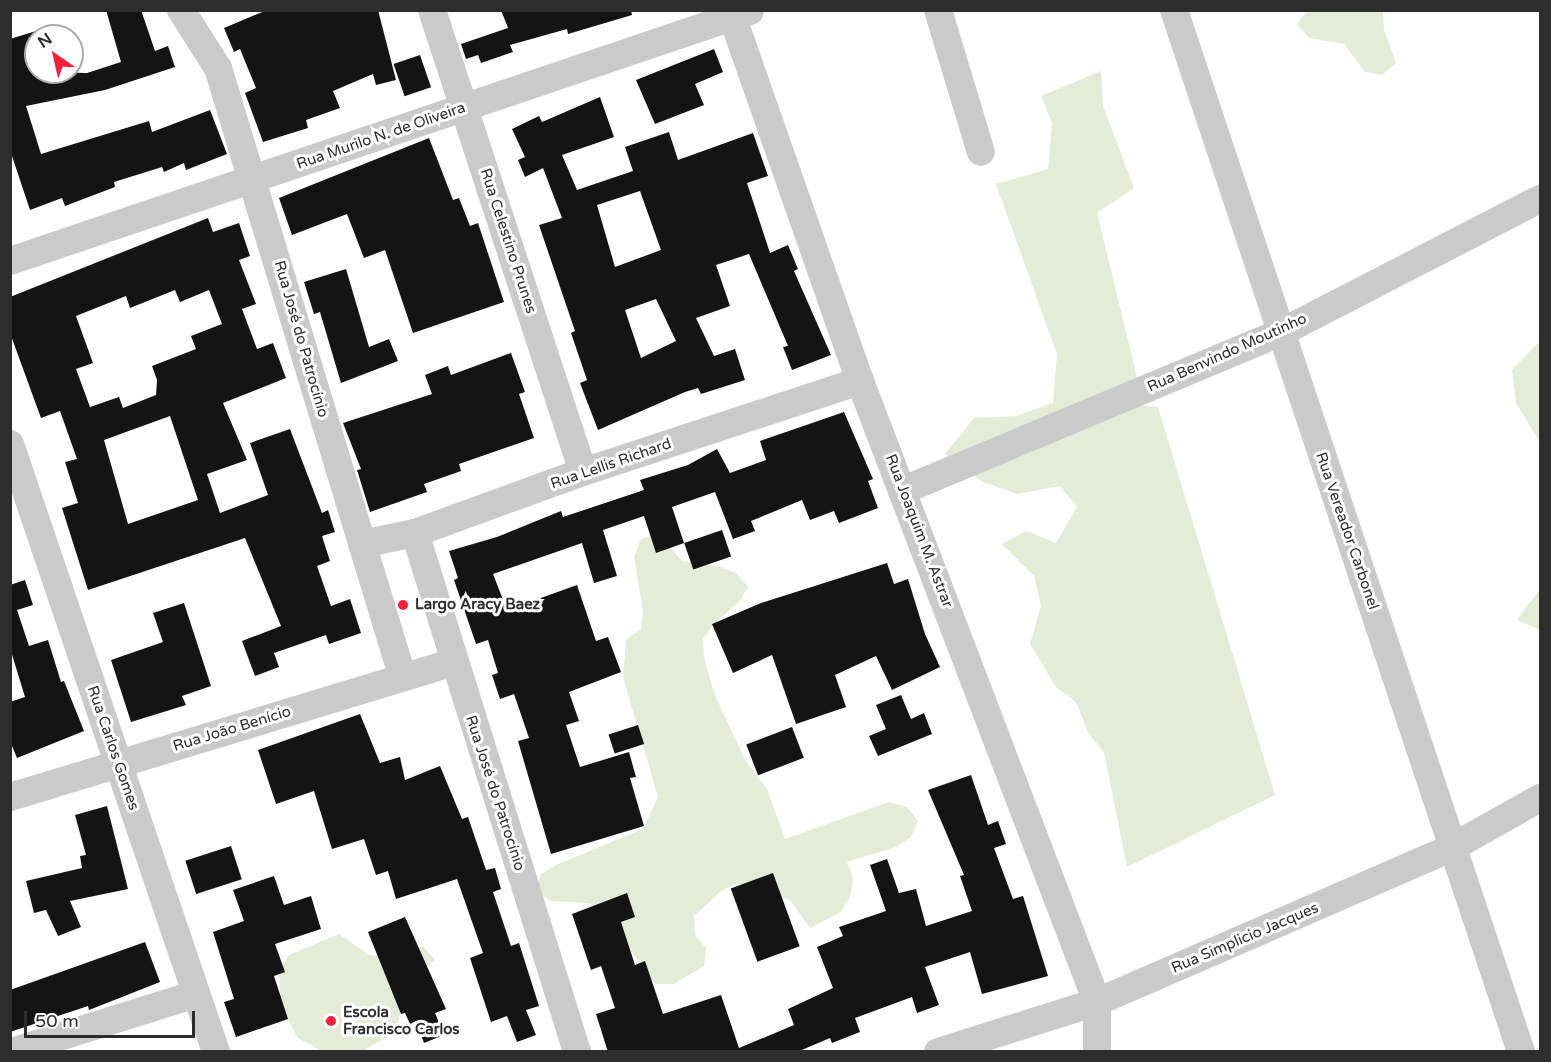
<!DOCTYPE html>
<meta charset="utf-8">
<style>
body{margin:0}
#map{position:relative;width:1551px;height:1062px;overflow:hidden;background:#fff;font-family:"Varela Round",sans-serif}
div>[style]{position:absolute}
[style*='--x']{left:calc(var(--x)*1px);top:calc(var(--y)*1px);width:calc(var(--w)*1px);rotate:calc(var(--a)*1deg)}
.green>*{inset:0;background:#e4ecd8}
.building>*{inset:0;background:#141414;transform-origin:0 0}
.minor>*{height:28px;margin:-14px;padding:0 14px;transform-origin:14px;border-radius:14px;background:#cacaca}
.dots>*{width:16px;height:16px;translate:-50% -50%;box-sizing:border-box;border:3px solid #fff;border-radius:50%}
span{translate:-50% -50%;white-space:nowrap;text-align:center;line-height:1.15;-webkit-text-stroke:6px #fff;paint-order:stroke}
.street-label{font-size:15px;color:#2d2d2d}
.poi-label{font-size:15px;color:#2d2d2d;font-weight:700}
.left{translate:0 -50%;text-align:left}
.frame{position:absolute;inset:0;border:12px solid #2d2d2d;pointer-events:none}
.north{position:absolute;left:24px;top:24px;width:60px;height:60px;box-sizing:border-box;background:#fff;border:2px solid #ababab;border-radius:50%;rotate:326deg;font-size:16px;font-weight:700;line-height:24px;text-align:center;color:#2d2d2d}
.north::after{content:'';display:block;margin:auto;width:21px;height:27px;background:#f61d3d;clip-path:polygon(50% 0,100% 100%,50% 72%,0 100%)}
.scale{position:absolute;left:24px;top:1011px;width:171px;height:27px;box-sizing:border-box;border:3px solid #2d2d2d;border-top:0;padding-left:8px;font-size:18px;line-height:21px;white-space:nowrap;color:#2d2d2d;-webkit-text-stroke:4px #fff;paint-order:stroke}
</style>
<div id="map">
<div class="green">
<div style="clip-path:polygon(1307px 11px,1383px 11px,1384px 30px,1396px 63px,1382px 75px,1365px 72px,1344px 44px,1309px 38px,1297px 24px)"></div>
<div style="clip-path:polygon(1101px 71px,1103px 106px,1134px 188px,1097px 213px,1144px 406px,1158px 407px,1275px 795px,1127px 867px,1104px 752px,1089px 734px,1076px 702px,1056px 687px,1030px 644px,1041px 606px,1034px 576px,1002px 544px,1026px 531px,1056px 543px,1077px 507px,1060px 486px,1017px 494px,983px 482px,945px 454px,974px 418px,1016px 416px,1053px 403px,1057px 354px,996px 184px,1048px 169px,1052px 123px,1041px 96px)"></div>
<div style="clip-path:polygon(1540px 341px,1540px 442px,1516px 403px,1512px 370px)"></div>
<div style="clip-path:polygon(659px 534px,682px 561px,719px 566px,736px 573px,748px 587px,739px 602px,713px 625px,703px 639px,704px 658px,714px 693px,745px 760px,767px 789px,785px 839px,889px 802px,907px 807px,918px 821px,911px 837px,896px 847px,847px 862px,853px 879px,850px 897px,841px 912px,810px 928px,790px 900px,737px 884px,721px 891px,694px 916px,695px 935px,706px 948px,704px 966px,674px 984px,655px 984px,603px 913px,588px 903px,551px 901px,536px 892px,541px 874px,556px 865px,643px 829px,658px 797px,623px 677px,626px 640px,641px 629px,643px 611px,634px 557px,641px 539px)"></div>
<div style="clip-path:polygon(1540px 589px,1540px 630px,1517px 620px)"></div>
<div style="clip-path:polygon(339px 934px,369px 955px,387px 956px,423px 946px,435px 960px,408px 983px,395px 1033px,364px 1050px,321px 1051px,298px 1038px,281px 1008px,279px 971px,289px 955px)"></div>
</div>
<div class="building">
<div style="clip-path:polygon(106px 10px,141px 10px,155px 51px,168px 46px,175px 67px,105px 90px,26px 106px,41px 154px,149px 121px,152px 132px,210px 110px,227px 154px,186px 170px,184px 163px,164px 172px,162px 167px,114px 182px,115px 187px,65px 206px,62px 198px,30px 210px,10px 150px,10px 39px,36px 31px,36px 72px,87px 73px,121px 62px)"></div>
<div style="clip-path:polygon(267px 10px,378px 10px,396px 80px,376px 85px,373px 74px,333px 91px,340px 108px,306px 120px,308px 128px,263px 142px,245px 93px,256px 88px,240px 49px,234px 52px,224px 28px)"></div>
<div style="clip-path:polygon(501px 10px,631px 10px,632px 15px,568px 34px,567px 29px,510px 45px,513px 52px,481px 63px,478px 55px,466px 59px,461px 44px,508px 28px)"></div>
<div style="clip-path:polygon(714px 49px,723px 72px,695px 84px,704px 105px,655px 124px,636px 80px)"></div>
<div style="left:420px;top:55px;width:34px;height:28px;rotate:71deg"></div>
<div style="clip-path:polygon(evenodd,600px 97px,614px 137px,562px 155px,577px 190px,633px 171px,625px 147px,669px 132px,678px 160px,753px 133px,768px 176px,747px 183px,770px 253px,788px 245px,798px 269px,794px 271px,831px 355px,792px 370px,783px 347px,788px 346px,749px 254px,716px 265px,730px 306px,696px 318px,714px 356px,735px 349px,745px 380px,701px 394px,698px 388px,685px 392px,598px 430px,580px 383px,587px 380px,571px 333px,575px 331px,539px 225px,562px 218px,543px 168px,525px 177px,518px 160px,525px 157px,512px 129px,539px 116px,542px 122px,600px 97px,640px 191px,661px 250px,615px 267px,597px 205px,640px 191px,600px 97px,656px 299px,676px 341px,641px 358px,625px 310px,656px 299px)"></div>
<div style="clip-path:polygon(429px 138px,453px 200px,459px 198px,470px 226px,478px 223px,504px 302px,413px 333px,385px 250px,364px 258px,347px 214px,292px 235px,279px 198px)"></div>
<div style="clip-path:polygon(evenodd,208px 218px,213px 232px,239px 223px,250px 256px,239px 260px,256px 304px,242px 309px,257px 349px,273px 343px,286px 378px,223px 403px,247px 460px,207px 474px,220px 513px,268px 495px,250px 443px,290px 429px,322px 513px,328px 510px,335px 532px,322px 536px,330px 561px,317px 566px,331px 606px,350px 599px,361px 633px,329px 644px,326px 635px,274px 653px,279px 667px,255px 676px,242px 641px,281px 626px,245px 538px,88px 590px,62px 508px,78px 503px,65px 462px,77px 459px,60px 411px,41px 418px,10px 333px,10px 297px,208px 218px,175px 290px,180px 302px,209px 290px,222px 324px,191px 336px,196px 349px,152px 366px,157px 380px,156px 395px,123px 408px,119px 397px,90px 407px,76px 369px,93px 363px,76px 316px,126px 296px,130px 308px,175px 290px,208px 218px,170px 416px,198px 500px,128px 524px,104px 440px,170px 416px)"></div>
<div style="clip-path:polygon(346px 269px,369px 347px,389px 339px,398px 361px,341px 383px,320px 312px,314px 314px,304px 282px)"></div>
<div style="clip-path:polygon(511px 353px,525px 392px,519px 394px,534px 438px,459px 464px,461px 471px,424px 484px,427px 492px,370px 512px,357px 470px,361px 469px,343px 423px,432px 394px,425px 375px,448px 366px,451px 375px)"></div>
<div style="clip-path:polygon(844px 412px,873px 479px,868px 481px,878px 508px,839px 523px,834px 511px,810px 520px,802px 500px,751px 521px,755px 531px,733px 539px,715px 492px,672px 507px,684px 543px,656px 553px,644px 516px,603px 530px,617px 576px,594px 583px,582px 543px,493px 574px,507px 610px,577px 585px,596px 641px,608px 637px,621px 672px,569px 692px,579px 721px,566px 725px,580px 767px,629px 752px,636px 777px,630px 778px,644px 826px,551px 854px,518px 741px,529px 738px,514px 694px,500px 699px,492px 675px,498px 673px,488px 640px,476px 644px,454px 580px,458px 578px,449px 551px,497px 537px,561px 511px,563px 517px,644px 490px,640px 480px,688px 465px,717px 449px,730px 473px,766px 460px,760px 441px)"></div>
<div style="left:722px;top:530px;width:28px;height:40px;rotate:71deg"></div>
<div style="clip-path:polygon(887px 563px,894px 584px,908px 579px,925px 634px,940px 667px,892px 690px,876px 656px,835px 675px,846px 707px,796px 724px,772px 655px,733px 673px,712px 624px,761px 603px)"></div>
<div style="clip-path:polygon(25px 580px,33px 605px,17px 610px,29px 646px,48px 640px,61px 682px,64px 681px,84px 731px,17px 758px,10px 741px,10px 702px,25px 697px,10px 648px,10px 585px)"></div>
<div style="clip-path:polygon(184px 603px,211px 686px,182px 696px,186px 705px,131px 722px,111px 660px,163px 642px,153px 613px)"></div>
<div style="clip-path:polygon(901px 695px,911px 719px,924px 713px,932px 734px,878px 756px,869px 736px,886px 729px,876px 705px)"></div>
<div style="clip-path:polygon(360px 714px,380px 763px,400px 757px,405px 780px,440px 766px,462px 819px,468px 817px,486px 870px,495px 868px,501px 889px,493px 892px,511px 946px,519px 943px,539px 1006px,526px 1010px,536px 1035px,517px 1042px,507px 1016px,491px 1022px,470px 958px,483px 953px,457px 879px,396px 899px,388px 871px,376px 875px,364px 839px,332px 849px,314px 791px,276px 804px,258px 750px)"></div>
<div style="left:638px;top:725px;width:20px;height:31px;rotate:72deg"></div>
<div style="left:792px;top:727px;width:33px;height:49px;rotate:69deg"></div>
<div style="clip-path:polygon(971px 775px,988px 825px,998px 821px,1006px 844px,994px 848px,1013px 899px,1023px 896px,1048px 976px,982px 994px,970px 952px,925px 967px,939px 1005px,917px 1013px,912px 997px,855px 1018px,860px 1032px,832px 1043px,830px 1038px,797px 1052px,608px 1052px,596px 1014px,615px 1008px,601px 966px,591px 970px,572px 914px,627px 893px,635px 917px,621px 922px,635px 965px,645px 961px,663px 1014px,721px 995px,739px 1048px,794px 1025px,788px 1009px,833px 988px,817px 947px,843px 936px,839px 927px,886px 911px,870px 865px,887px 859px,899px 893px,916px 889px,926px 926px,972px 911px,960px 876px,964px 875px,928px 790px)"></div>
<div style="clip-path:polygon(107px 806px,128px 889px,70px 901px,81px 927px,58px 936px,46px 910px,34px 913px,26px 881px,82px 868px,80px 856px,86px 855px,75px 815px)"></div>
<div style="left:231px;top:846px;width:35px;height:48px;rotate:72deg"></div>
<div style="left:773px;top:873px;width:78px;height:45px;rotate:70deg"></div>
<div style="clip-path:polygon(274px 876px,284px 905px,311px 896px,321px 929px,275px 944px,285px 972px,274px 976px,288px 1019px,236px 1037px,224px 1002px,234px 999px,213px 932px,244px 921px,233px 890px)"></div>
<div style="clip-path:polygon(405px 917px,446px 1009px,435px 1013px,444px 1035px,424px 1043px,416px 1021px,410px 1024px,405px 1013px,401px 1014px,368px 932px)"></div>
<div style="clip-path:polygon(145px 942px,160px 982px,89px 1010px,88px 1006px,10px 1032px,10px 990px)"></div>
</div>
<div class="minor">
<div style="--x:181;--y:10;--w:69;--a:57.5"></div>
<div style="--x:218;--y:68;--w:634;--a:73.14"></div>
<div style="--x:432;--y:10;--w:486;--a:71.9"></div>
<div style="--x:730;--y:10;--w:393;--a:70.7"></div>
<div style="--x:860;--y:381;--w:665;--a:69.11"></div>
<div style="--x:1097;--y:1002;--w:50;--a:90"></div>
<div style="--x:938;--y:10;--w:148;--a:73.2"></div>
<div style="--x:1174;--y:10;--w:1098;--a:71.58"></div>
<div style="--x:10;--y:261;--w:781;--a:-18.67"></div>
<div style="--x:10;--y:444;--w:642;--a:71.28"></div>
<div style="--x:904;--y:490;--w:407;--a:-22.7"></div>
<div style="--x:1280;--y:333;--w:292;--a:-27.3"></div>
<div style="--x:415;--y:533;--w:544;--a:72.66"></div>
<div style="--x:362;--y:544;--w:54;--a:-11.7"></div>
<div style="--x:415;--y:533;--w:179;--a:-20"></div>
<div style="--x:583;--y:472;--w:292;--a:-18.2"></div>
<div style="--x:10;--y:797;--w:463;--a:-16.9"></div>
<div style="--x:11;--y:1052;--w:194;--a:-17.4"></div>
<div style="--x:938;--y:1052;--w:167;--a:-17.5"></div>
<div style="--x:1097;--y:1002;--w:388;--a:-23.5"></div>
<div style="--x:1453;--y:847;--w:100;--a:-29.4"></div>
</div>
<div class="dots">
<div style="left:403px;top:605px;background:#f61d3d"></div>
<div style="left:331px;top:1021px;background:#f61d3d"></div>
</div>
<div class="street-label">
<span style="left:381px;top:136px;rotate:-19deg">Rua Murilo N. de Oliveira</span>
<span style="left:508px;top:241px;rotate:72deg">Rua Celestino Prunes</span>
<span style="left:301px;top:339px;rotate:74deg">Rua José do Patrocínio</span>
<span style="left:1227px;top:353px;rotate:-24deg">Rua Benvindo Moutinho</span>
<span style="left:611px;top:464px;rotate:-19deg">Rua Lellis Richard</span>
<span style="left:919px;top:531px;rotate:69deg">Rua Joaquim M. Astrar</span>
<span style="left:1347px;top:531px;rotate:71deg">Rua Vereador Carbonel</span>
<span style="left:232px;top:729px;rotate:-17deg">Rua João Benício</span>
<span style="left:113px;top:748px;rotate:71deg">Rua Carlos Gomes</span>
<span style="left:495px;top:793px;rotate:72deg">Rua José do Patrocínio</span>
<span style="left:1245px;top:938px;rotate:-23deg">Rua Simplicio Jacques</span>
</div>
<div class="poi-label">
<span class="left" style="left:415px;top:605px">Largo Aracy Baez</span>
<span class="left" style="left:343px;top:1021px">Escola<br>Francisco Carlos</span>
</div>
<div class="frame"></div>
<div class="north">N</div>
<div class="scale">50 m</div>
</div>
